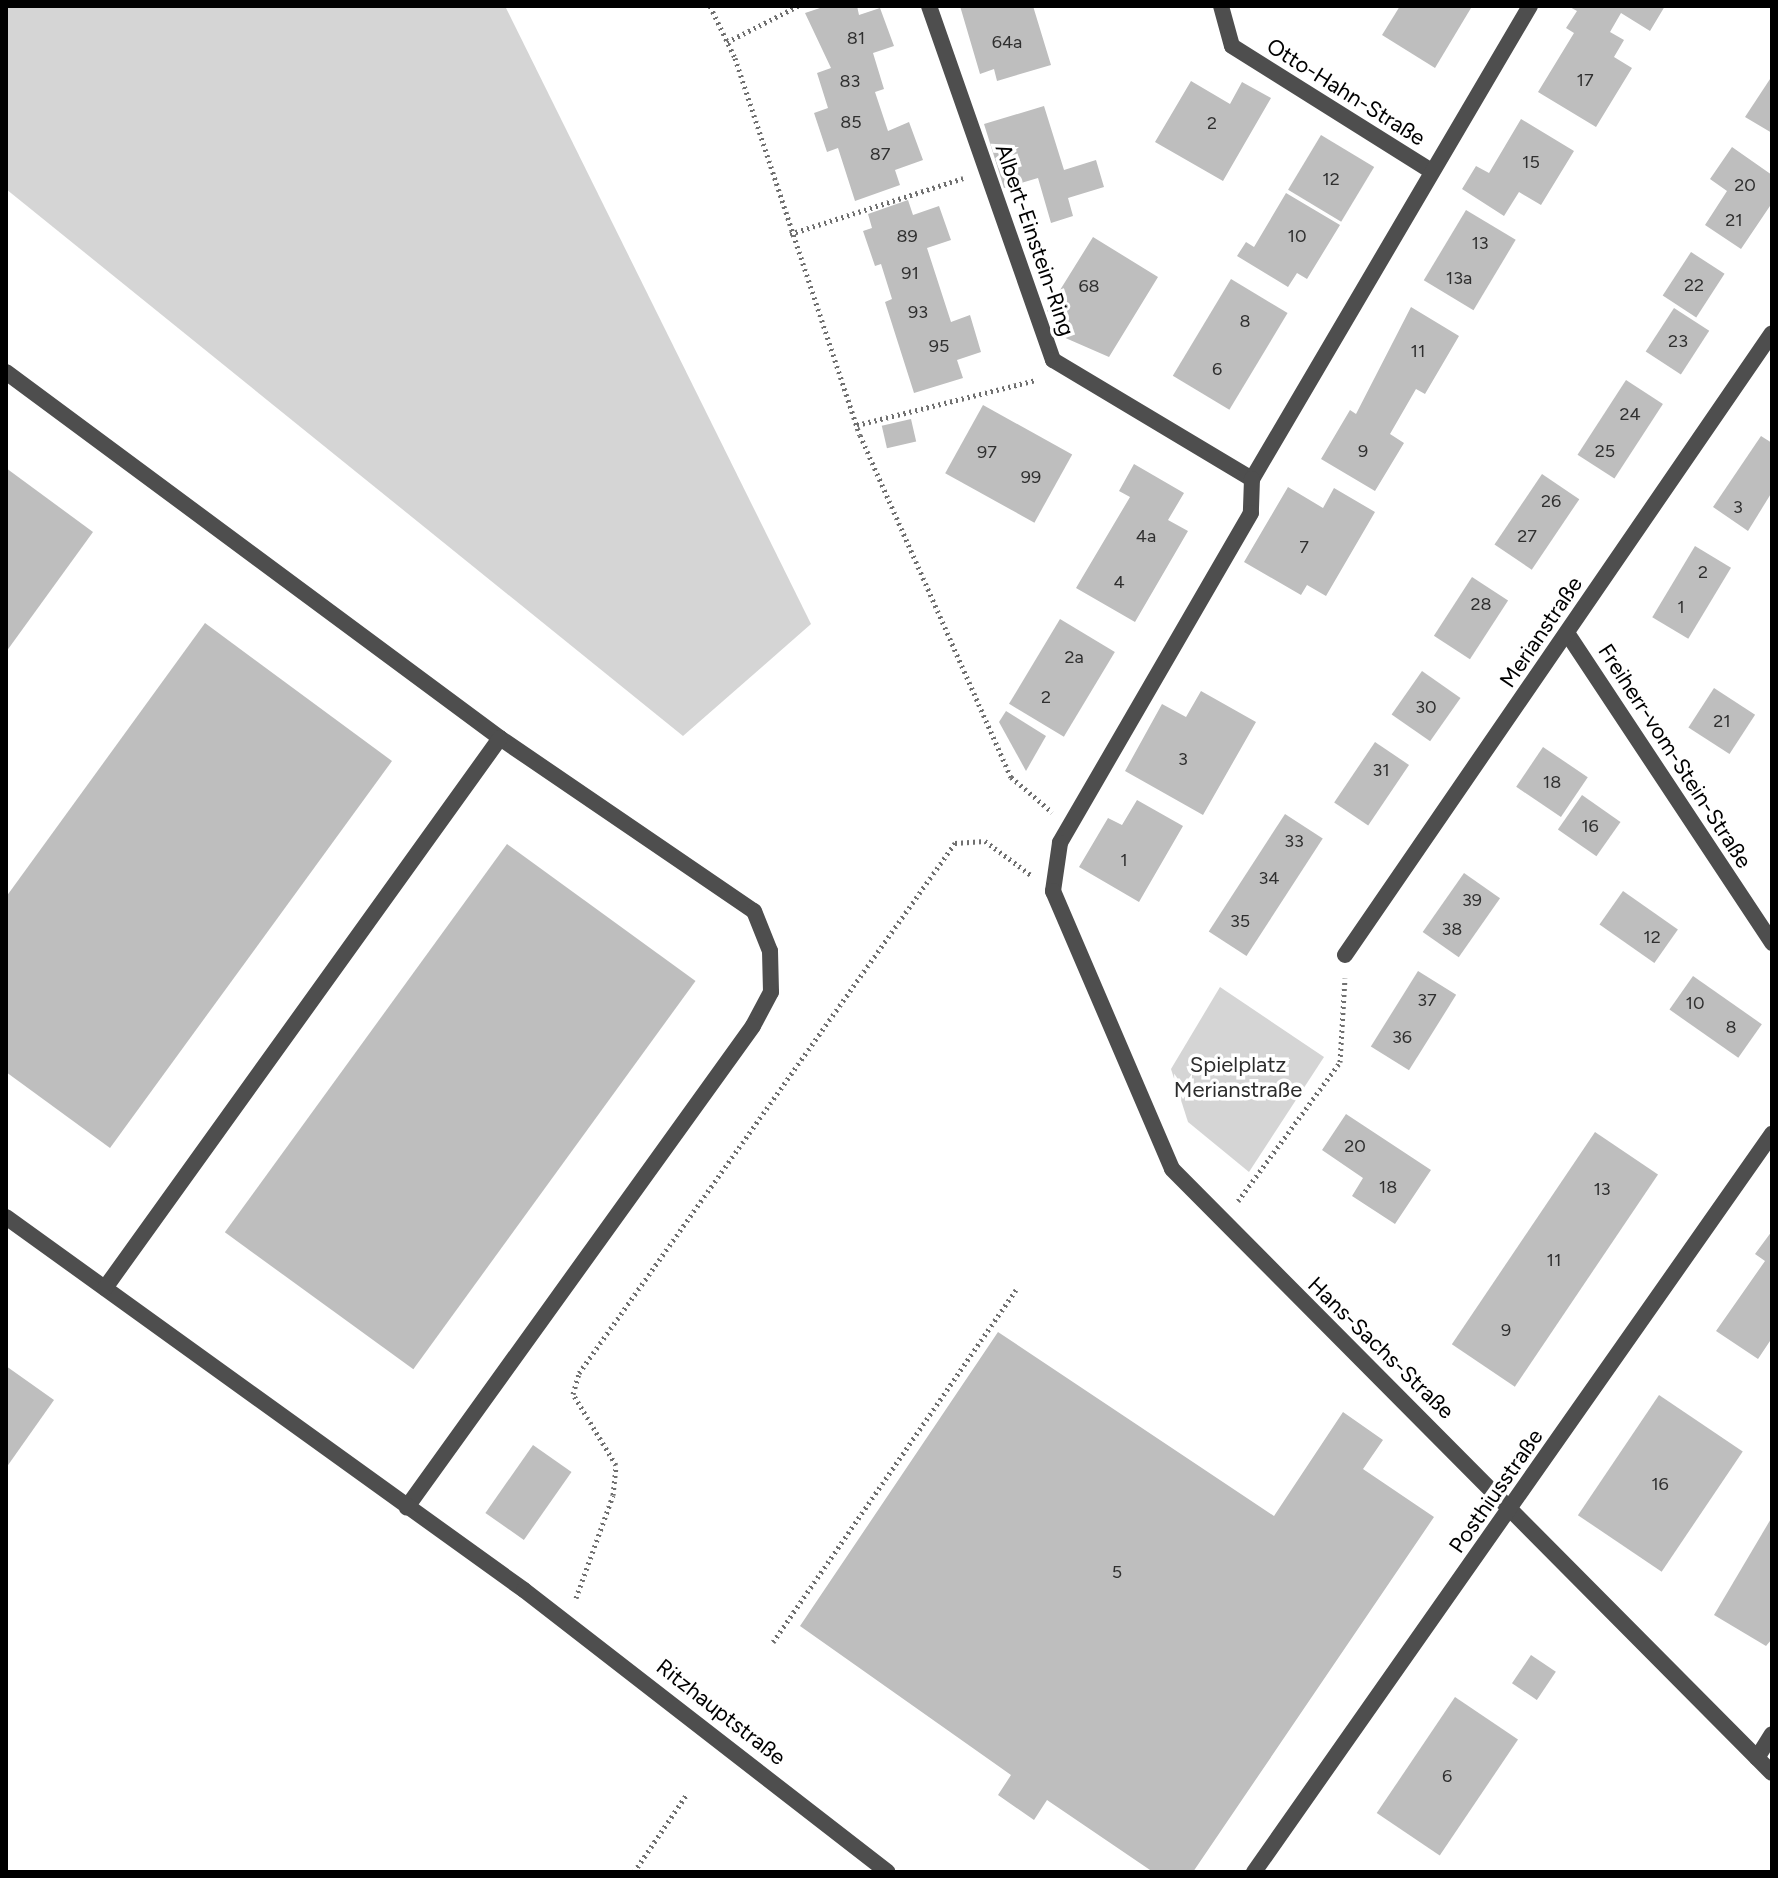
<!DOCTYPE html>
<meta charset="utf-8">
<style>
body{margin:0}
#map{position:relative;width:1778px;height:1878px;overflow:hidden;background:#fff;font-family:Figtree,sans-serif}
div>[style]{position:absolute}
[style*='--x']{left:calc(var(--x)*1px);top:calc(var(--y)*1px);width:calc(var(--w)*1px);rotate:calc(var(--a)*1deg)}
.green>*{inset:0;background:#d5d5d5}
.building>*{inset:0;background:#bebebe;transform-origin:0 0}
.path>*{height:5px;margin-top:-2.5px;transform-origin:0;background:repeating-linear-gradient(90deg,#707070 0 2px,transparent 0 6px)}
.service>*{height:16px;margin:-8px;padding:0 8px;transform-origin:8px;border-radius:8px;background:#4e4e4e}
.minor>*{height:16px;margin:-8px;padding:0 8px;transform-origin:8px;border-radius:8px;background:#4e4e4e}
span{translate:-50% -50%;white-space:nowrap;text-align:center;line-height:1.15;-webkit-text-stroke:7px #fff;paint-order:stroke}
.number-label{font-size:18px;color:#303030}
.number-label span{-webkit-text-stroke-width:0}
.street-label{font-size:22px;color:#000}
.park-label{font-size:22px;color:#2c2c2c}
.frame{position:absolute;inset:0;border:8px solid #000;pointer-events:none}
</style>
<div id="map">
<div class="green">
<div style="clip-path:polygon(6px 6px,505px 6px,811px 624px,683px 736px,6px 189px)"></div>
<div style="clip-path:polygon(1220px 987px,1324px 1057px,1249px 1172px,1188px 1122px,1171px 1069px)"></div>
</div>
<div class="building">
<div style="clip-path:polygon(826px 6px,857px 6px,859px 15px,880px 8px,894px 46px,873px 53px,884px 89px,875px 92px,888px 131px,909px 122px,923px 160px,895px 170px,900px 185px,855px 201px,838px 148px,827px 152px,814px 113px,828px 108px,817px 73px,831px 68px,805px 13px)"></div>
<div style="clip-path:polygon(960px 6px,1033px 6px,1051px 65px,997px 81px,994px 69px,980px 74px)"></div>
<div style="clip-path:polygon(1400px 6px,1468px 6px,1471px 8px,1435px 68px,1382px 35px)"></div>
<div style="clip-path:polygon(1568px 6px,1665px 6px,1650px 31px,1621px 13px,1610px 32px,1624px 40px,1614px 57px,1632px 68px,1596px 127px,1538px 92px,1574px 33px,1566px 28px,1577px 11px)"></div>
<div style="clip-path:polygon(1772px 76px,1772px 133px,1745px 117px)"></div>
<div style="clip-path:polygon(1191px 81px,1230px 104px,1242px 82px,1271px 98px,1223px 181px,1155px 142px)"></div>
<div style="clip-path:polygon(1044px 106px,1064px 170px,1096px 160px,1104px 187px,1068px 198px,1073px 216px,1051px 223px,1038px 178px,1004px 188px,984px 124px)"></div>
<div style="clip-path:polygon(1521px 119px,1574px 151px,1541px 205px,1519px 192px,1504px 216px,1462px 189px,1476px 166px,1489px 173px)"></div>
<div style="left:1321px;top:135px;width:62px;height:64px;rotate:31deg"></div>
<div style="clip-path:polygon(1732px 147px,1772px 175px,1772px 203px,1741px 249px,1705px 225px,1727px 191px,1710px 179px)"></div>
<div style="clip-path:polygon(1286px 193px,1340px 225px,1307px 279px,1297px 273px,1288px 287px,1237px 256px,1246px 242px,1254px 247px)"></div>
<div style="clip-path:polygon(908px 200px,913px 215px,939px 206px,951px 240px,927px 248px,951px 322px,970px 315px,981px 352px,957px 360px,963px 378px,914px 393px,885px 302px,892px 299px,881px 264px,875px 266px,863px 231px,872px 228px,868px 214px)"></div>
<div style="left:1466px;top:210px;width:58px;height:82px;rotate:31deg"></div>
<div style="clip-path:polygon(1093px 237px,1158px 277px,1109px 357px,1054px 333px,1062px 320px,1047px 311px)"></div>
<div style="left:1691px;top:252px;width:40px;height:52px;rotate:33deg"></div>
<div style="left:1231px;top:279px;width:66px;height:113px;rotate:31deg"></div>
<div style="clip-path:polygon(1411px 307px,1459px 336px,1425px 394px,1416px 389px,1390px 434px,1404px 443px,1375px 491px,1321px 459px,1350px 410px,1356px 414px)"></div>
<div style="left:1674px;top:308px;width:42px;height:52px;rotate:33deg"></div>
<div style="left:1626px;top:380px;width:44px;height:89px;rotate:33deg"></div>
<div style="left:983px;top:405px;width:102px;height:78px;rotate:29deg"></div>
<div style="left:911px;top:419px;width:23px;height:30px;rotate:77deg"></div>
<div style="clip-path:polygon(1761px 436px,1772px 443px,1772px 492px,1748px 531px,1713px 507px)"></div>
<div style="clip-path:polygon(1134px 464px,1184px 493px,1168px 520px,1188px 531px,1135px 622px,1076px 588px,1130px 497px,1119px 491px)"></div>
<div style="clip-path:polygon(6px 468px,93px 532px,6px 652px)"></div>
<div style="left:1542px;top:474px;width:45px;height:85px;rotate:34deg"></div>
<div style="clip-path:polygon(1288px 487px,1323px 508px,1334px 488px,1375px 512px,1326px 596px,1307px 585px,1301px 595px,1244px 562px)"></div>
<div style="left:1695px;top:546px;width:42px;height:83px;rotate:31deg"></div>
<div style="left:1472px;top:577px;width:43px;height:70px;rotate:33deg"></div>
<div style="left:1060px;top:619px;width:64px;height:99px;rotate:31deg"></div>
<div style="clip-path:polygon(205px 623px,392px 761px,110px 1148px,6px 1072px,6px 897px)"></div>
<div style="left:1422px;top:671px;width:47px;height:53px;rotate:35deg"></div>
<div style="left:1714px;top:688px;width:49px;height:47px;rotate:33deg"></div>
<div style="clip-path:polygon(1201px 691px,1256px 722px,1203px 815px,1125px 771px,1162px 704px,1186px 717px)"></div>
<div style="clip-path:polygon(1006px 711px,1046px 736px,1026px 771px,999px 722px)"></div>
<div style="left:1375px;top:742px;width:41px;height:73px;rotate:34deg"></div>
<div style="left:1543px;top:747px;width:54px;height:48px;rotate:34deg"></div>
<div style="left:1582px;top:795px;width:47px;height:42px;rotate:35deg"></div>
<div style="clip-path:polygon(1137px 800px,1183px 826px,1139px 902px,1079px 867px,1108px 818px,1122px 825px)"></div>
<div style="left:1285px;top:814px;width:45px;height:140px;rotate:33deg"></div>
<div style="left:507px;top:844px;width:233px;height:480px;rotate:36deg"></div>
<div style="left:1464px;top:873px;width:44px;height:72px;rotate:35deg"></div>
<div style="left:1623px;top:891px;width:67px;height:41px;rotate:35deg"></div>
<div style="left:1418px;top:971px;width:45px;height:89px;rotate:32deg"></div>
<div style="left:1693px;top:976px;width:84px;height:41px;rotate:35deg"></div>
<div style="clip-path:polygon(1346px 1114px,1431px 1170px,1395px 1224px,1352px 1196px,1363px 1178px,1322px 1150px)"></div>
<div style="left:1595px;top:1132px;width:76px;height:256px;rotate:34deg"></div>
<div style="clip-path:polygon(1772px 1231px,1772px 1338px,1758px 1359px,1716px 1331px,1765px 1261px,1755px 1254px)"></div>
<div style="clip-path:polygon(998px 1332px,1274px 1516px,1343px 1412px,1383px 1440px,1363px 1469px,1434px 1517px,1193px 1872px,1153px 1872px,1047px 1800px,1034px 1820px,998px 1795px,1011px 1775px,800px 1626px)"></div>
<div style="clip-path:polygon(6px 1366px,54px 1400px,6px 1468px)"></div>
<div style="left:1659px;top:1395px;width:101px;height:145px;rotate:34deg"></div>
<div style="left:533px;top:1445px;width:47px;height:83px;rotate:35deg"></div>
<div style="clip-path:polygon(1772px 1517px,1772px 1639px,1766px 1646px,1714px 1615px)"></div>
<div style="left:1531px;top:1655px;width:30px;height:34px;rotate:34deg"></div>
<div style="left:1455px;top:1697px;width:76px;height:140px;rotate:34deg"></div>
</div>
<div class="path">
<div style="--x:710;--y:6;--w:58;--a:64.3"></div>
<div style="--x:735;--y:58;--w:397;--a:71.7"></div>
<div style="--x:860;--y:435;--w:374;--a:66.2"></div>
<div style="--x:1011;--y:777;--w:54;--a:40.5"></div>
<div style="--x:727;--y:42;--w:80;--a:-26.9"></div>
<div style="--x:790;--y:234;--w:182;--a:-17.9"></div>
<div style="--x:857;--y:425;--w:185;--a:-14.1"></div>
<div style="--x:1238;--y:1201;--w:172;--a:-53.7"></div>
<div style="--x:1340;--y:1062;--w:84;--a:-86.6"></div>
<div style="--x:576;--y:1598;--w:109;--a:-70.2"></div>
<div style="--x:613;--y:1495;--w:30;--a:-84"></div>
<div style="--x:616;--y:1465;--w:83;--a:-121.2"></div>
<div style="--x:573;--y:1394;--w:22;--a:-74"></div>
<div style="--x:579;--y:1373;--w:650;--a:-54.65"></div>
<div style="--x:955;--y:843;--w:30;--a:-4"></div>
<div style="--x:985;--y:841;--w:57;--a:36.5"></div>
<div style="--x:773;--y:1642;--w:428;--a:-55.4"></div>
<div style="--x:634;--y:1872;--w:94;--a:-55.8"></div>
</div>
<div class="service">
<div style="--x:6;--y:372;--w:615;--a:36.53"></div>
<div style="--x:500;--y:738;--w:307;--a:34.3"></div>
<div style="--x:754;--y:911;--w:43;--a:68.2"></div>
<div style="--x:770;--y:951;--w:41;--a:88.6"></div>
<div style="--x:771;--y:992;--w:38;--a:118"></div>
<div style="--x:753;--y:1026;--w:593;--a:125.73"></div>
<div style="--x:6;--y:1217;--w:638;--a:35.76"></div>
<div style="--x:105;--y:1288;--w:677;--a:-54.31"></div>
<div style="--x:1757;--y:1758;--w:28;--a:-58"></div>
</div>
<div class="minor">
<div style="--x:929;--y:6;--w:375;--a:70.7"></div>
<div style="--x:1053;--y:360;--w:232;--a:30.9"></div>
<div style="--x:1221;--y:6;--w:41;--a:74.6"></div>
<div style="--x:1232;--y:46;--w:235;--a:32.1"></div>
<div style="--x:1530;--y:6;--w:549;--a:120.44"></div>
<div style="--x:1252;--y:479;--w:34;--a:92"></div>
<div style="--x:1251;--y:513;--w:381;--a:120.1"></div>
<div style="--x:1060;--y:843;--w:49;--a:98.3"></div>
<div style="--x:1053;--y:891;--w:302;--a:66.8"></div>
<div style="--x:1172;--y:1169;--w:851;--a:45.19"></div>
<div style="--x:1567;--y:633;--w:372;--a:56.5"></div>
<div style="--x:1345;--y:955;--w:754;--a:-55.53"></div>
<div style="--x:524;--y:1590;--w:460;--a:37.8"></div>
<div style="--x:1254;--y:1872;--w:902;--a:-54.94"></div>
</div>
<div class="number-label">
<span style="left:856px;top:38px">81</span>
<span style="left:1007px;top:42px">64a</span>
<span style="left:1585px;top:80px">17</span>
<span style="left:850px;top:81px">83</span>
<span style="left:851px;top:122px">85</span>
<span style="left:1212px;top:123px">2</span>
<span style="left:880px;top:154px">87</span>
<span style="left:1531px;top:162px">15</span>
<span style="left:1331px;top:179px">12</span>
<span style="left:1745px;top:185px">20</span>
<span style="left:1734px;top:220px">21</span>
<span style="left:907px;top:236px">89</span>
<span style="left:1297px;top:236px">10</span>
<span style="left:1480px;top:243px">13</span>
<span style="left:910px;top:273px">91</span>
<span style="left:1459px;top:278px">13a</span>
<span style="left:1694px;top:285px">22</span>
<span style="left:1089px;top:286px">68</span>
<span style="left:918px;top:312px">93</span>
<span style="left:1245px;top:321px">8</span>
<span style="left:1678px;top:341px">23</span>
<span style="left:939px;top:346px">95</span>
<span style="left:1418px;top:351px">11</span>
<span style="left:1217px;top:369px">6</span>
<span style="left:1630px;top:414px">24</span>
<span style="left:1363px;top:451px">9</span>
<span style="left:1605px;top:451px">25</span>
<span style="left:987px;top:452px">97</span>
<span style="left:1031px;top:477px">99</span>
<span style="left:1551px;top:501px">26</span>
<span style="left:1738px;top:507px">3</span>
<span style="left:1146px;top:536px">4a</span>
<span style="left:1527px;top:536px">27</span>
<span style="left:1304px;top:547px">7</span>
<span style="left:1703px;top:572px">2</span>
<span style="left:1119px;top:582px">4</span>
<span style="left:1481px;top:604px">28</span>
<span style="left:1681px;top:607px">1</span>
<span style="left:1074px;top:657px">2a</span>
<span style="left:1046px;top:697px">2</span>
<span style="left:1426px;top:707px">30</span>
<span style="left:1722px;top:721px">21</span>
<span style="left:1183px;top:759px">3</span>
<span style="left:1381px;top:770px">31</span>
<span style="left:1552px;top:782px">18</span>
<span style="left:1590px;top:826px">16</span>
<span style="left:1294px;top:841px">33</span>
<span style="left:1124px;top:860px">1</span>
<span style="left:1269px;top:878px">34</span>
<span style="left:1472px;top:900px">39</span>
<span style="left:1240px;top:921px">35</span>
<span style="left:1452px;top:929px">38</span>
<span style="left:1652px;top:937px">12</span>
<span style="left:1427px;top:1000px">37</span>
<span style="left:1695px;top:1003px">10</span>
<span style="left:1731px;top:1027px">8</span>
<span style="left:1402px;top:1037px">36</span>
<span style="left:1355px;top:1146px">20</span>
<span style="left:1388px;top:1187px">18</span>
<span style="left:1602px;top:1189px">13</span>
<span style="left:1554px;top:1260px">11</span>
<span style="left:1506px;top:1330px">9</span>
<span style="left:1660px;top:1484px">16</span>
<span style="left:1117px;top:1572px">5</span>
<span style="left:1447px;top:1776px">6</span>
</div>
<div class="street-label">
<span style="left:1346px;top:92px;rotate:32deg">Otto-Hahn-Straße</span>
<span style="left:1035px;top:240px;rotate:71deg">Albert-Einstein-Ring</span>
<span style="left:1541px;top:632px;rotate:-56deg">Merianstraße</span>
<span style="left:1675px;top:756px;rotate:57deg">Freiherr-vom-Stein-Straße</span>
<span style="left:1381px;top:1348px;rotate:44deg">Hans-Sachs-Straße</span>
<span style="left:1496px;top:1491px;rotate:-55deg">Posthiusstraße</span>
<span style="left:721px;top:1712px;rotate:38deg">Ritzhauptstraße</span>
</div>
<div class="park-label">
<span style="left:1238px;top:1077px">Spielplatz<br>Merianstraße</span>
</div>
<div class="frame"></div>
</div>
